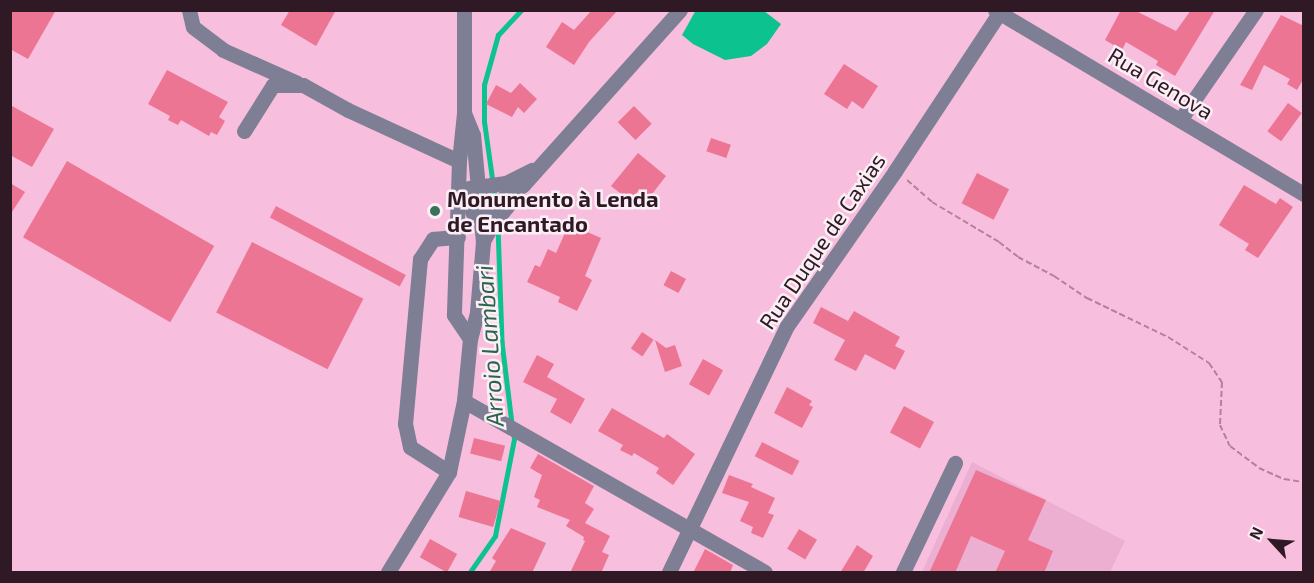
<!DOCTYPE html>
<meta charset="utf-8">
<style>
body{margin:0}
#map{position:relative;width:1314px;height:583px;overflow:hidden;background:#f8bedd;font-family:"Exo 2",sans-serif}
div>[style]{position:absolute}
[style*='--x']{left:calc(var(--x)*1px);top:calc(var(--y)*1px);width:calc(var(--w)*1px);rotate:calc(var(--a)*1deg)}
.built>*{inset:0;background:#edafd1}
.water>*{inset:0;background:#0cc28f}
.stream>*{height:4.5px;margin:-2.25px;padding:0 2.25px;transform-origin:2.25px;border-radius:2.25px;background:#0cc28f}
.building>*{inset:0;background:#ec7593;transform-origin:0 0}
.path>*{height:2px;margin-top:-1px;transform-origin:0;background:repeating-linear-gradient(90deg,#b0839b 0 6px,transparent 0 9px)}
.minor>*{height:15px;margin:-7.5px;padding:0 7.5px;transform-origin:7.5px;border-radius:7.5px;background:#7e7e95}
.dots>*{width:16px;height:16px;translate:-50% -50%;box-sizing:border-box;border:3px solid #fbeff5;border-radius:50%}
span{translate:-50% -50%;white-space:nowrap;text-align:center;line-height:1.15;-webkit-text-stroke:5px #fbeff5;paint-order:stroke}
.street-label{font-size:22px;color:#2e1925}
.poi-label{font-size:22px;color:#2e1925;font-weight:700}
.left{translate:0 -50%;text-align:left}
.water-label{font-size:24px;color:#2a644e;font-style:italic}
.frame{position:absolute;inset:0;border:12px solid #2e1925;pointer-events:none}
.north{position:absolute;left:1242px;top:511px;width:60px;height:60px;-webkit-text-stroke:4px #fbeff5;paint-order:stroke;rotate:296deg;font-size:16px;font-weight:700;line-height:24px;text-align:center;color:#2e1925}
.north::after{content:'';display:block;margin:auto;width:21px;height:27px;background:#2e1925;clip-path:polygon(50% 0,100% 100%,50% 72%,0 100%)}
</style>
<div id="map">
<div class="built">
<div style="clip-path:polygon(972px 462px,1125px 541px,1110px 572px,922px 572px)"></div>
</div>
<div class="water">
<div style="clip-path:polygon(696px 10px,764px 11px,781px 24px,767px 44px,751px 56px,725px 60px,693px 44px,682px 35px)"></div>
</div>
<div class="stream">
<div style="--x:495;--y:200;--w:79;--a:-98"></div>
<div style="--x:484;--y:122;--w:37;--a:-90"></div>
<div style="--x:484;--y:85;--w:52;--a:-74.4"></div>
<div style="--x:498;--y:35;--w:34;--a:-47"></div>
<div style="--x:498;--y:226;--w:116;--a:88"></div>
<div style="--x:502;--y:342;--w:83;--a:83"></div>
<div style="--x:470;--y:572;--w:44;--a:-55.2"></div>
<div style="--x:495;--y:536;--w:99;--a:-78.9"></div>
<div style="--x:514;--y:439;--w:7;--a:-98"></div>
</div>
<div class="building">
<div style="clip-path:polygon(10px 10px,56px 10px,28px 59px,10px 49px)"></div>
<div style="clip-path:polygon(290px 10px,336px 10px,316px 46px,281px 25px)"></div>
<div style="clip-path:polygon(592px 10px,618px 10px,589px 42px,574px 65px,546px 47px,562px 22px,574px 30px)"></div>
<div style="clip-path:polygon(1121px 10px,1134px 10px,1176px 31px,1191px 10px,1215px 10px,1175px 76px,1156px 65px,1158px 61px,1126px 42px,1122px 50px,1105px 40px)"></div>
<div style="clip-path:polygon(1281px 15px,1304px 26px,1304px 78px,1297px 90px,1287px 84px,1290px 79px,1264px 65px,1252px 90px,1240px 85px)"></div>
<div style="clip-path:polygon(844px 64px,878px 86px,863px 109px,852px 101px,847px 109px,824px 94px)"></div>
<div style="clip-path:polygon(167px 70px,228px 102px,219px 117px,225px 121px,217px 135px,211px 132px,209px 136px,181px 120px,178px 125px,168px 120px,170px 116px,148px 104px)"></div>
<div style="clip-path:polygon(520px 83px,537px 99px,524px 113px,518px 107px,512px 117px,486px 104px,496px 85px,511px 93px)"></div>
<div style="left:1288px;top:103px;width:17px;height:35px;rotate:36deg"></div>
<div style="clip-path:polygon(10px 105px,54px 129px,32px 167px,10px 155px)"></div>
<div style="left:634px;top:106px;width:25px;height:23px;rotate:45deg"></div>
<div style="left:711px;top:138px;width:21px;height:14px;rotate:19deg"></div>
<div style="clip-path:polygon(638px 153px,666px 176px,649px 198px,639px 190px,630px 201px,611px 186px)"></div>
<div style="left:67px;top:161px;width:170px;height:88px;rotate:30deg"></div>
<div style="left:977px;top:173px;width:36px;height:34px;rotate:27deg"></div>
<div style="clip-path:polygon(10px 183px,25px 192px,10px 215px)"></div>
<div style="clip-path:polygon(1244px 185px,1276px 204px,1280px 198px,1293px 207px,1258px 258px,1245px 250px,1249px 244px,1219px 225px)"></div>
<div style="left:276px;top:206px;width:147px;height:13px;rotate:28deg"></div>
<div style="clip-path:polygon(569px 224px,601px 238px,585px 276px,592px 280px,577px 311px,558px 302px,560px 297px,527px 282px,535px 265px,540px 267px,548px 249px,556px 253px)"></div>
<div style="left:252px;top:242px;width:125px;height:79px;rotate:27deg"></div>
<div style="left:671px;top:271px;width:17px;height:16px;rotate:28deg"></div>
<div style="clip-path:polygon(821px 307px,848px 321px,854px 311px,900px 337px,895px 346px,905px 351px,895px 370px,865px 354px,856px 371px,834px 360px,845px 340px,813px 323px)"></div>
<div style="left:642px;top:332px;width:14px;height:20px;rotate:34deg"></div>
<div style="clip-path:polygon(655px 340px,666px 348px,675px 345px,682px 366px,665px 372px)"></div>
<div style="clip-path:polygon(537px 355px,554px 364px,547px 377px,585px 399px,571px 424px,550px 412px,557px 399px,523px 382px)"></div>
<div style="left:703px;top:359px;width:23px;height:29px;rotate:29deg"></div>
<div style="clip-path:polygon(787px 387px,812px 401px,809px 405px,813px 407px,802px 428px,774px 413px)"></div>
<div style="left:904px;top:406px;width:34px;height:30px;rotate:28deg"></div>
<div style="clip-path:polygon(612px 408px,664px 438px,667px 434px,695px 454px,673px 485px,656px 473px,659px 468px,634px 453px,632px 456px,620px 450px,623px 445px,598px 431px)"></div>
<div style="left:474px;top:438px;width:32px;height:16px;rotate:14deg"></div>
<div style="left:762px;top:442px;width:42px;height:16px;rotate:27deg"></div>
<div style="clip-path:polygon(538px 454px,594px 486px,585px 503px,594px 509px,585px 523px,610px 536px,602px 552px,609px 555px,601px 573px,570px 573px,585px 541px,583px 540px,584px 537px,566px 526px,570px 520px,537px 507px,540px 500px,534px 497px,542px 475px,530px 468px)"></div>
<div style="clip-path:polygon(976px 470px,1046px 500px,1028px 540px,1053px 551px,1044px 573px,995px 573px,1005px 551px,971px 536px,955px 573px,929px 573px)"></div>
<div style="clip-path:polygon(729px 475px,753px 484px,751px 487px,775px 498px,768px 513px,774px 515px,763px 538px,751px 533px,753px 527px,740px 521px,749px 502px,722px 493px)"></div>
<div style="left:466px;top:491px;width:36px;height:27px;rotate:16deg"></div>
<div style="clip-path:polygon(511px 528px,546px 543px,532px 573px,489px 573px,496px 561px,492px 558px)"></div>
<div style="left:799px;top:529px;width:21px;height:23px;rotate:31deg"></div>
<div style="left:430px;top:539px;width:31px;height:21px;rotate:29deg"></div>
<div style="clip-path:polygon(857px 545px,873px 556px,863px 573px,840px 573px)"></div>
<div style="clip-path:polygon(705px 549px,733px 565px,730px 573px,693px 573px)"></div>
</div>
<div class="path">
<div style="--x:907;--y:180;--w:33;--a:41"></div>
<div style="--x:932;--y:202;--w:78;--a:30.8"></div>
<div style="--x:999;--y:242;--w:24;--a:38"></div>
<div style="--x:1018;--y:257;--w:41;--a:27.8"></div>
<div style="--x:1054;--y:276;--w:40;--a:34"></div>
<div style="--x:1087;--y:298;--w:90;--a:25.7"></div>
<div style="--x:1168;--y:337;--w:49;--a:32.4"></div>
<div style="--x:1209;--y:363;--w:23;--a:56"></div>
<div style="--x:1222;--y:382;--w:43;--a:92.7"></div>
<div style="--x:1220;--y:425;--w:23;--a:65"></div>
<div style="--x:1230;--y:446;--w:36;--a:37"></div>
<div style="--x:1259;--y:468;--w:27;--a:24"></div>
<div style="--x:1284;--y:479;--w:20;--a:9"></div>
</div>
<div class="minor">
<div style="--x:189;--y:10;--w:17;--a:77"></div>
<div style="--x:193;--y:27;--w:38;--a:37"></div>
<div style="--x:223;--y:50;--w:81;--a:24"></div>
<div style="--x:464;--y:10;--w:103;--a:90"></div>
<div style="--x:464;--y:113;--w:48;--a:95.9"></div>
<div style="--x:459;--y:161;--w:154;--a:91.9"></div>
<div style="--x:454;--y:315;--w:29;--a:56"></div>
<div style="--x:995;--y:10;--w:360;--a:30.8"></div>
<div style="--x:1180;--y:120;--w:134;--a:-55.4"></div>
<div style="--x:244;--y:131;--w:54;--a:-57.8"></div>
<div style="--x:273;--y:85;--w:30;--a:0"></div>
<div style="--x:303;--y:85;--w:51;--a:29.1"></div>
<div style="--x:348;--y:110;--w:122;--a:24.7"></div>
<div style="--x:469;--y:188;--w:37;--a:-8"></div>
<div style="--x:506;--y:183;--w:29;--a:-27"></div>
<div style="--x:472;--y:212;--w:8;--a:7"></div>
<div style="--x:480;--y:213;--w:51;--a:-33.1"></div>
<div style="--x:523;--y:185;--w:235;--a:-48.1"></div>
<div style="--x:483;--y:241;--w:18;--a:-61"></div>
<div style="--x:492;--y:225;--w:38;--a:-51"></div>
<div style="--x:464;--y:401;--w:346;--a:29.6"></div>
<div style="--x:449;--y:472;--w:46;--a:-147.3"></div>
<div style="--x:410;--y:447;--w:24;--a:-102"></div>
<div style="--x:405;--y:424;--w:166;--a:-84.8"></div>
<div style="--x:420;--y:259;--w:24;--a:-57"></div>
<div style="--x:433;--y:239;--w:25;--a:-5"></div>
<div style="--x:388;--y:572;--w:117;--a:-58.6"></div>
<div style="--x:449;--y:472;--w:73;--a:-78.1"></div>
<div style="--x:464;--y:401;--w:62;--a:-84.5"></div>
<div style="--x:470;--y:339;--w:28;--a:-75"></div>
<div style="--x:477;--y:312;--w:70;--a:-85.1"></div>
<div style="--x:483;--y:242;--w:107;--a:-95.3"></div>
<div style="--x:473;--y:135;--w:24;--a:-112"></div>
<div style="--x:669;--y:572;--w:273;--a:-64.4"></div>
<div style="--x:787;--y:326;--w:189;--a:-55.1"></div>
<div style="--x:895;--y:171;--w:193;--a:-56.6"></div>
<div style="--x:903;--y:572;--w:121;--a:-64.5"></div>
</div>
<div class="dots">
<div style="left:435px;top:211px;background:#38725b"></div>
</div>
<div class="street-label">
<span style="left:1161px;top:83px;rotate:31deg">Rua Genova</span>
<span style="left:822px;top:241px;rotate:-56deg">Rua Duque de Caxias</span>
</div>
<div class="poi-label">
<span class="left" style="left:447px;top:211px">Monumento à Lenda<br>de Encantado</span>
</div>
<div class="water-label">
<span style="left:489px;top:346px;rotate:-94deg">Arroio Lambari</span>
</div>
<div class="frame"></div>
<div class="north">N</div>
</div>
